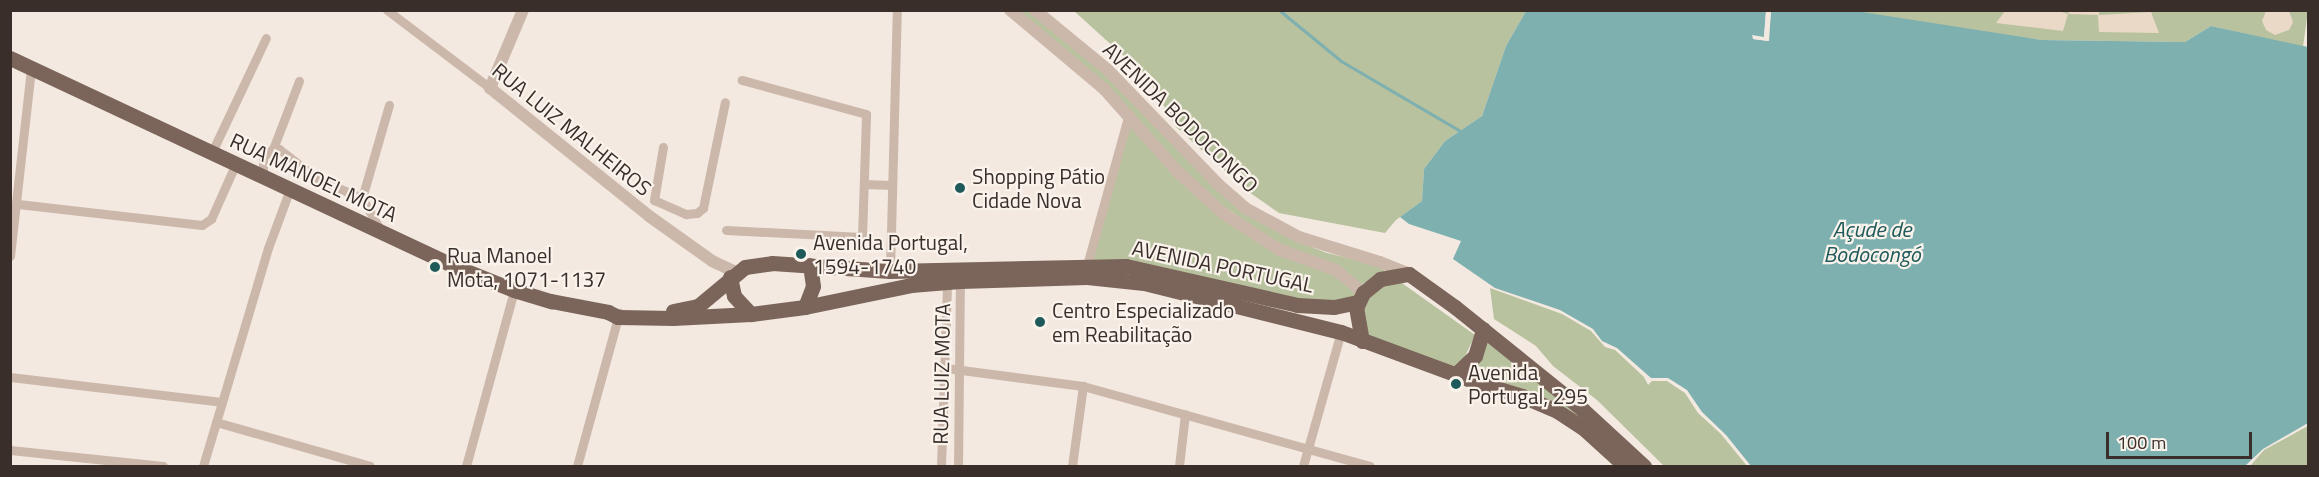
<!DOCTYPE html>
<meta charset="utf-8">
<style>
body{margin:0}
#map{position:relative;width:2319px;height:477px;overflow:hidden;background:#f3e9e0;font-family:"Titillium Web",sans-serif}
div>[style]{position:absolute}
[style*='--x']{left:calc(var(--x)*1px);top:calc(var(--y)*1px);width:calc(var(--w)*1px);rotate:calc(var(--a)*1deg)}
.green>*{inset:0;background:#b8c29f}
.plaza>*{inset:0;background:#ebd9c7}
.water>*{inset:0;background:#7eb0b0}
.pier>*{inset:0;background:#f3e9e0}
.stream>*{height:3px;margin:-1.5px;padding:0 1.5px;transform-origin:1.5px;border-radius:1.5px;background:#7eb0b0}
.minor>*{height:9px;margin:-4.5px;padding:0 4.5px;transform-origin:4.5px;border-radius:4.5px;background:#ccb8ab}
.tertiary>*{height:12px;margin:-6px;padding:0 6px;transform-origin:6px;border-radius:6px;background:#ccb8ab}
.primary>*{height:15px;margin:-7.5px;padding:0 7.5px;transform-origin:7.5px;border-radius:7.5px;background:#7b655b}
.dots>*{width:16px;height:16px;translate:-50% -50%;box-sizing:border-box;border:3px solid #faf3ec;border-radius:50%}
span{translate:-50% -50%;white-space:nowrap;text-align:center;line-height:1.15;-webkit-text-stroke:4.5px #faf3ec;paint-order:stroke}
.street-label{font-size:21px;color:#392e2a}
.poi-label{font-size:21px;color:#392e2a}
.left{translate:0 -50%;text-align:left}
.water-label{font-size:22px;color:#1f5a5b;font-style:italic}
.frame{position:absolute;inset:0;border:12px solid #392e2a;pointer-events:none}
.scale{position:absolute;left:2106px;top:432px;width:146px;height:27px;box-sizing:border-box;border:3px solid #392e2a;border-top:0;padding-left:8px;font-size:18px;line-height:21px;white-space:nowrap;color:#392e2a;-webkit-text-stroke:4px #faf3ec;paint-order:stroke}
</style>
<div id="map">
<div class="green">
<div style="clip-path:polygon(1015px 11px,1030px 11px,1108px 75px,1243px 211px,1293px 240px,1327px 253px,1378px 265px,1385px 271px,1361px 285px,1284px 247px,1214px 200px)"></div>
<div style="clip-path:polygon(1074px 11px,1526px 11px,1506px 46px,1482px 116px,1445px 141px,1424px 169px,1422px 201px,1396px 220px,1385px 233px,1279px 213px,1246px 190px,1176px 127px,1148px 78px)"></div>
<div style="clip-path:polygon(1849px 11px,2308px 11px,2303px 47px,2211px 26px,2185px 42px,2042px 40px,1919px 23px)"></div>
<div style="clip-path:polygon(1129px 122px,1227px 220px,1335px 272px,1358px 293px,1346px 303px,1318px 303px,1091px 260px)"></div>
<div style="clip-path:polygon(1399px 281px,1475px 335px,1461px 365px,1450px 368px,1366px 336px,1361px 314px,1371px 289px)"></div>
<div style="clip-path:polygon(1490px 288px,1562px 314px,1591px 331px,1605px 347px,1615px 350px,1644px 377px,1648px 385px,1652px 381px,1667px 381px,1685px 393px,1698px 413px,1721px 434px,1747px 466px,1664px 466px,1597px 400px,1553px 366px,1536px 346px,1494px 319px)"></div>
<div style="clip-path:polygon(1484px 335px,1641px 466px,1632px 466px,1605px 440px,1463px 373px)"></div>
<div style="clip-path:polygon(2308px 426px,2308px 466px,2250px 466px,2264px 450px)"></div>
</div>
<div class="plaza">
<div style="clip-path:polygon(2005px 11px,2059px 11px,2068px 14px,2069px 11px,2099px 11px,2099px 15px,2151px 12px,2159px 33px,2099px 32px,2098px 15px,2068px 14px,2063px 31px,1996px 23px)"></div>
<div style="clip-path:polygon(2266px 11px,2289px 11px,2293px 22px,2289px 30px,2275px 35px,2266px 30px,2262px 21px)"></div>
</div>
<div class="water">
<div style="clip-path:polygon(1849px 10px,2042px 40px,2185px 42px,2211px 26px,2308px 47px,2308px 423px,2263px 449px,2245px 466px,1751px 466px,1726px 435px,1702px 412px,1687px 390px,1668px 378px,1651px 378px,1617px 348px,1602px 341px,1593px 329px,1560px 310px,1495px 288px,1453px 259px,1461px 241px,1409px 224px,1400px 217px,1422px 201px,1424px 169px,1445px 141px,1482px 116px,1506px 46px,1526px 11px,1766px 11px,1764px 38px,1753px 39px,1768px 41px,1771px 11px)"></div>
</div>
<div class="pier">
<div style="clip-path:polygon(1766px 11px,1771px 11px,1769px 41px,1753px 39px,1752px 35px,1764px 37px)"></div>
</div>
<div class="stream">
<div style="--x:1279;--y:10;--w:80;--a:39.4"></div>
<div style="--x:1341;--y:61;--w:140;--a:30.4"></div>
</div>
<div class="minor">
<div style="--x:387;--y:10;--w:129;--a:37.1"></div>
<div style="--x:663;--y:147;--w:54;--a:99.6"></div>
<div style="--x:654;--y:200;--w:35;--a:24"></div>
<div style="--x:686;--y:214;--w:11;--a:-5"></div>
<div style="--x:697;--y:213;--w:8;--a:-40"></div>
<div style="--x:703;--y:208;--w:108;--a:-78.3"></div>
<div style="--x:273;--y:149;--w:73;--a:-69.1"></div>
<div style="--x:212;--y:152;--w:126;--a:-64.7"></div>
<div style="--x:263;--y:176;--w:19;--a:-90"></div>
<div style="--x:263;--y:157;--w:13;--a:-39"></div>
<div style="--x:273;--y:149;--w:6;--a:0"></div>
<div style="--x:279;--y:149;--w:51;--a:37.8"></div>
<div style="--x:319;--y:180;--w:47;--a:22.7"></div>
<div style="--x:362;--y:198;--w:38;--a:60"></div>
<div style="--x:864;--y:184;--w:28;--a:2"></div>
<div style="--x:362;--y:198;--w:97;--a:-73.8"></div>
<div style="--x:18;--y:204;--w:185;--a:6.5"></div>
<div style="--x:202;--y:225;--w:11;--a:-34"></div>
<div style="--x:211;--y:219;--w:61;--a:-65.9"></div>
<div style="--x:726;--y:230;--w:136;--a:2.9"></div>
<div style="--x:862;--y:237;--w:123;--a:-88.1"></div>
<div style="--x:866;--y:114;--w:129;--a:-164.7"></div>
<div style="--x:10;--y:256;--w:189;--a:-83.6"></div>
<div style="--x:1087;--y:265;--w:157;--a:-74.5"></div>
<div style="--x:890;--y:271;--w:261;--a:-88.5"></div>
<div style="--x:946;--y:368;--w:138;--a:7.5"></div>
<div style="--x:1083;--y:386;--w:298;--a:15.6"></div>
<div style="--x:10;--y:377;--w:213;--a:6.7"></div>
<div style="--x:216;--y:422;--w:160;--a:15.9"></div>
<div style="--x:10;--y:450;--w:154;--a:6"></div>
<div style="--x:203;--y:466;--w:227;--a:-73.4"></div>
<div style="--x:268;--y:248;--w:63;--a:-69.6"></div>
<div style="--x:466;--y:466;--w:182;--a:-74.7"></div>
<div style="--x:577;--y:466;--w:159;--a:-74.6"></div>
<div style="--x:941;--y:466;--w:184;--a:-88.1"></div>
<div style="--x:958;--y:466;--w:185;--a:-89.4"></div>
<div style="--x:1072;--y:466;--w:81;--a:-82.2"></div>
<div style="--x:1179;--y:466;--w:52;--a:-83.4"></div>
<div style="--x:1303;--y:466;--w:139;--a:-74.2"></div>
</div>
<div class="tertiary">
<div style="--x:523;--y:10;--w:85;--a:112.9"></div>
<div style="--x:490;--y:88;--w:204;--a:38.8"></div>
<div style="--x:649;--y:216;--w:77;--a:35.5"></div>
<div style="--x:712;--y:261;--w:26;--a:25"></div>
<div style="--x:1010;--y:10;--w:123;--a:40"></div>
<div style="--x:1104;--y:89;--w:111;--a:48.3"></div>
<div style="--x:1178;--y:172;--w:62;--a:42.4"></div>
<div style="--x:1224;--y:214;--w:67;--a:32.7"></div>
<div style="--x:1280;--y:250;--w:59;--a:19.7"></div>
<div style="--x:1336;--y:270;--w:35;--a:40"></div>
<div style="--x:1035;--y:10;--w:94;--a:39.4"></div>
<div style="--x:1108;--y:70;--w:158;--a:46"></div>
<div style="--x:1218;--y:184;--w:38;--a:41"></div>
<div style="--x:1247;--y:209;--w:59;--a:28.3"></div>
<div style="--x:1299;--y:237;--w:85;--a:17.2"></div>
<div style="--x:1380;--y:262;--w:31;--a:22"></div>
</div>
<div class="primary">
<div style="--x:10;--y:58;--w:498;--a:25.1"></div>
<div style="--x:461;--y:269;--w:57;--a:21.6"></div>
<div style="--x:514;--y:290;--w:39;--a:17"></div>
<div style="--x:551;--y:301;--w:58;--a:10.9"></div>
<div style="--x:608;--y:312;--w:11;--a:27"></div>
<div style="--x:618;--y:317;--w:55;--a:1"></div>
<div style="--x:673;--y:318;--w:78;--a:-2.9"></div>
<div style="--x:751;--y:314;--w:54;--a:-7.4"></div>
<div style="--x:805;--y:307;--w:108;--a:-11.7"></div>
<div style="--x:911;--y:285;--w:49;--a:-4.7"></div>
<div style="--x:960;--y:281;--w:127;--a:-1.8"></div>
<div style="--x:1087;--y:277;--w:57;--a:6"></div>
<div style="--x:1144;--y:283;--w:203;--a:14"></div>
<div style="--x:1341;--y:332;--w:144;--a:20.3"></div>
<div style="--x:1476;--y:382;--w:48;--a:16.9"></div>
<div style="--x:1522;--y:396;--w:38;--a:23"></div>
<div style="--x:1557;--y:411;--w:30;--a:33"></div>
<div style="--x:1582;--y:427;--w:58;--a:42.2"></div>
<div style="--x:730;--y:277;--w:19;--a:78"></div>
<div style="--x:734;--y:296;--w:25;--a:47"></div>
<div style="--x:805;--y:307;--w:22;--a:-69"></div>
<div style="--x:813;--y:286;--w:21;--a:-98"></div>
<div style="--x:673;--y:311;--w:25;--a:-11"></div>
<div style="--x:698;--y:306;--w:61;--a:-39.7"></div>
<div style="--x:745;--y:267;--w:27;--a:-8"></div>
<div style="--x:772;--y:263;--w:118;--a:3.9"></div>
<div style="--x:890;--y:271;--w:236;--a:-1.2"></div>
<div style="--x:1126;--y:266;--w:175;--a:12.8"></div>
<div style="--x:1297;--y:305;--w:37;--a:3"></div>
<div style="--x:1334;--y:307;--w:25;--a:-12"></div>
<div style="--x:1362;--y:341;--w:34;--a:-100"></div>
<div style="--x:1356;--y:308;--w:17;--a:-65"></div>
<div style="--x:1363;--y:293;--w:22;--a:-39"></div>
<div style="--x:1380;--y:279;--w:29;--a:-10"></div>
<div style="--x:1409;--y:274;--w:57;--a:35.7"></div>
<div style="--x:1455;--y:307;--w:164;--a:38.8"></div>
<div style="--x:1583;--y:410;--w:83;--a:42.6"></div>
<div style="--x:1455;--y:375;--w:28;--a:-44"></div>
<div style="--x:1475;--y:356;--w:28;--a:-73"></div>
</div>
<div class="dots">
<div style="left:960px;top:188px;background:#1f5a5b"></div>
<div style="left:801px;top:254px;background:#1f5a5b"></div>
<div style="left:435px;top:267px;background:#1f5a5b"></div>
<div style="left:1040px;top:322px;background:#1f5a5b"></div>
<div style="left:1456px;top:384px;background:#1f5a5b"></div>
</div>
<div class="street-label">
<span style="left:1181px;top:117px;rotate:44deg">AVENIDA BODOCONGO</span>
<span style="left:572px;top:129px;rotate:39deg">RUA LUIZ MALHEIROS</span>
<span style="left:314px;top:177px;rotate:25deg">RUA MANOEL MOTA</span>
<span style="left:1223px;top:266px;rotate:12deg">AVENIDA PORTUGAL</span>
<span style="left:941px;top:374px;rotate:-89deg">RUA LUIZ MOTA</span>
</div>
<div class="poi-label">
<span class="left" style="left:972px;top:188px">Shopping Pátio<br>Cidade Nova</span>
<span class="left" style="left:813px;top:254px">Avenida Portugal,<br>1594-1740</span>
<span class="left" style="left:447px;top:267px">Rua Manoel<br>Mota, 1071-1137</span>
<span class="left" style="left:1052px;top:322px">Centro Especializado<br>em Reabilitação</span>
<span class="left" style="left:1468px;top:384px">Avenida<br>Portugal, 295</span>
</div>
<div class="water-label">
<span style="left:1872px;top:242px">Açude de<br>Bodocongó</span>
</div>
<div class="frame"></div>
<div class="scale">100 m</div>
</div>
